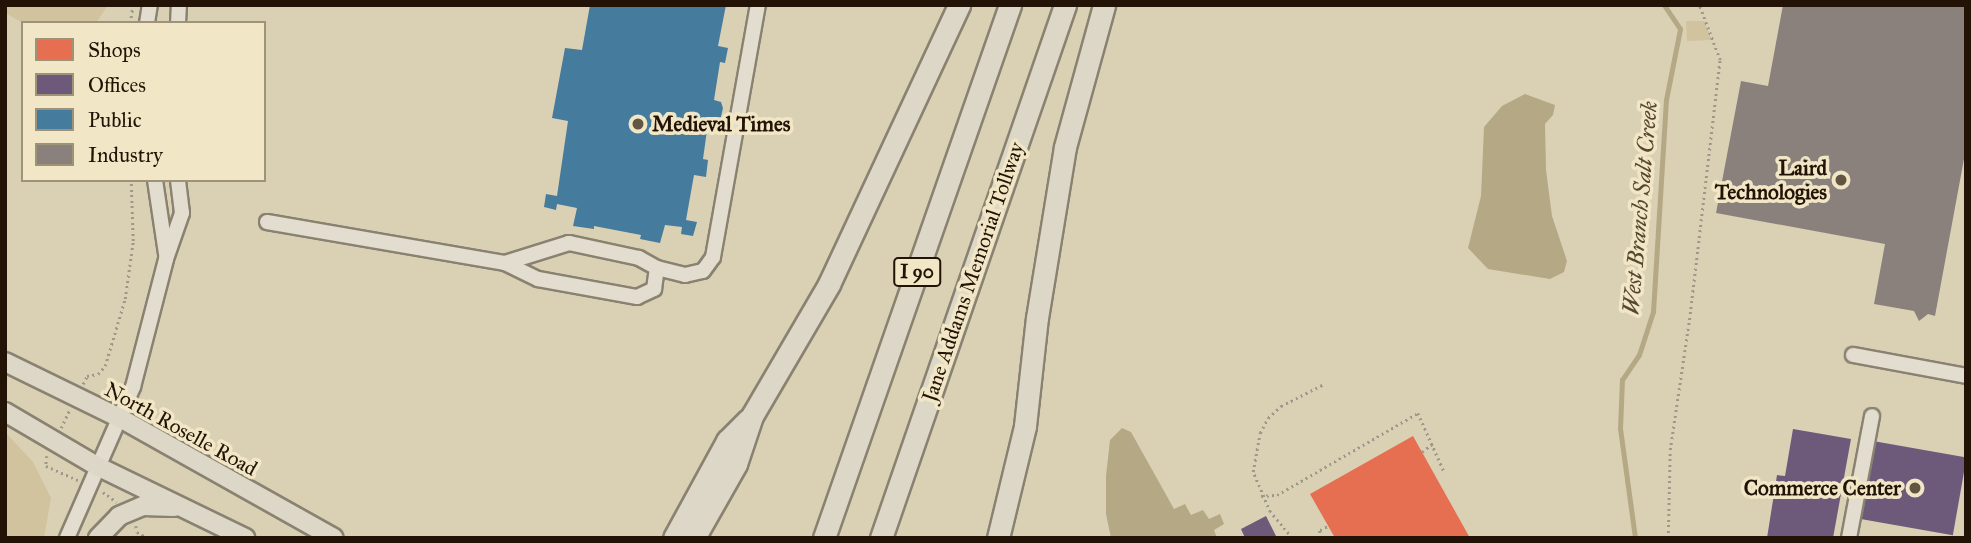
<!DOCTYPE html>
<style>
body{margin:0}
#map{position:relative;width:1971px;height:543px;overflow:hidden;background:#dad1b5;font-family:"IM FELL Great Primer",serif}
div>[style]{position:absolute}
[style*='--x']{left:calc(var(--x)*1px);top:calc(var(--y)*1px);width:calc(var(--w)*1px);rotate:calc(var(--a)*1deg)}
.green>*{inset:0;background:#d0c39e}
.water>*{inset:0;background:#b5a885}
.shops>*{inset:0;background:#e76f51}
.offices>*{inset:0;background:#6d597a;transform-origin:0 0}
.public>*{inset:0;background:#457b9d}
.industry>*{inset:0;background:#8a817c}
.stream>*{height:4.5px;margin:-2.25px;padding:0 2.25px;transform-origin:2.25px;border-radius:2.25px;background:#b5a885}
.path>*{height:2.5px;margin-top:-1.25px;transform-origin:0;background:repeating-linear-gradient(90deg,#9d988c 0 2px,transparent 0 5.5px)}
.roads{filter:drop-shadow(2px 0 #8a8271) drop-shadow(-2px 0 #8a8271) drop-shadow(0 2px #8a8271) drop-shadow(0 -2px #8a8271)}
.minor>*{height:14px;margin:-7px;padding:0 7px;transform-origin:7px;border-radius:7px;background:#e2ddce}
.major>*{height:18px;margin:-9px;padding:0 9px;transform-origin:9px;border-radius:9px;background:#ddd7c7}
.highway>*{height:21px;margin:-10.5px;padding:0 10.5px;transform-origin:10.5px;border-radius:10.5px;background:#ddd7c7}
.dots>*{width:19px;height:19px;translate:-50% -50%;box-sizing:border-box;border:4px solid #f1e6c5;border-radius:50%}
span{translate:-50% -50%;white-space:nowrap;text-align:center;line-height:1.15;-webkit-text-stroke:7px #f1e6c5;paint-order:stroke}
.shield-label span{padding:2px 5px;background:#f1e6c5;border:2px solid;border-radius:5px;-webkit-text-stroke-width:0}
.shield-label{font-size:19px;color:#221306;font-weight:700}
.poi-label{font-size:21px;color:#221306;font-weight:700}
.left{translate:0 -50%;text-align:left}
.right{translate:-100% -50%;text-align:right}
.street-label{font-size:21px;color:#221306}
.water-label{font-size:23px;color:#564730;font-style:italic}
.frame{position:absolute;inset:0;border:7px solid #221306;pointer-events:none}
.legend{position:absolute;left:21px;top:21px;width:245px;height:161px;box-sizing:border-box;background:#f1e6c5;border:2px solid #9e9279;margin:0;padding:9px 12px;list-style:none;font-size:21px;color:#221306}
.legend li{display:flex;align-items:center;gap:14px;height:35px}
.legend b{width:35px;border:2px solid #9e9279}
</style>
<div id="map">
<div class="green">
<div style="clip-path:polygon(5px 5px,108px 5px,96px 23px,23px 23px,5px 13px)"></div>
<div style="clip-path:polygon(1686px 21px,1704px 21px,1712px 40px,1687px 41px)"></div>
<div style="clip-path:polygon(5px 432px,33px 462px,51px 498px,44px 538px,5px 538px)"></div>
</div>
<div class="water">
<div style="clip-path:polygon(1525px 94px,1555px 105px,1553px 115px,1545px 124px,1546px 170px,1552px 216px,1567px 261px,1564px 272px,1550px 279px,1488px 269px,1468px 248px,1481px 196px,1484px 127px,1502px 106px)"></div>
<div style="clip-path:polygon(1122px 428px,1131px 432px,1174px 509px,1185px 504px,1191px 515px,1203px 510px,1209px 519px,1220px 514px,1224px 524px,1214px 530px,1217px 538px,1111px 538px,1106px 514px,1106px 476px,1110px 440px)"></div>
</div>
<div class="shops">
<div style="clip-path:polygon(1413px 436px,1470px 538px,1335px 538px,1310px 494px)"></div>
</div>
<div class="offices">
<div style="clip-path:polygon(1793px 429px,1851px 439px,1833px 538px,1767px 538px,1777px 475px,1785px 476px)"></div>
<div style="left:1873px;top:441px;width:95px;height:79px;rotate:10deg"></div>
<div style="clip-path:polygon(1266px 516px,1277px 538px,1245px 538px,1241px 529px)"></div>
</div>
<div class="public">
<div style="clip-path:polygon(590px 5px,726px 5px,718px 46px,728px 48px,725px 63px,720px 62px,714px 100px,721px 102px,723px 108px,720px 121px,714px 125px,708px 123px,703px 159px,708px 160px,706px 177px,694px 175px,686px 220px,697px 222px,693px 236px,681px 234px,682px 227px,665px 225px,660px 243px,640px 239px,641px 235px,594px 226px,594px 229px,573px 226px,577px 208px,557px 204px,556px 210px,544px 207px,546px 194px,557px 196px,568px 121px,552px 118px,565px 48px,582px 50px)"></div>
</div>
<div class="industry">
<div style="clip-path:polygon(1783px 5px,1966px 5px,1966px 148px,1935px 316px,1928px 314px,1919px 321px,1914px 311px,1874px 304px,1885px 244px,1716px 213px,1741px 81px,1768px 86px)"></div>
</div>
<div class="stream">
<div style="--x:1635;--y:538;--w:110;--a:-97.8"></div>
<div style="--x:1620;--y:429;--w:49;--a:-87.7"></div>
<div style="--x:1622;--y:380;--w:30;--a:-56"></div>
<div style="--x:1639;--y:355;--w:45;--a:-72"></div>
<div style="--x:1653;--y:312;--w:212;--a:-86.5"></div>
<div style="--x:1666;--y:100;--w:72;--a:-78.8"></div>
<div style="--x:1680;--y:29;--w:29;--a:-124"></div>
</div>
<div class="path">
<div style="--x:130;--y:23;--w:18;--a:-81"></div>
<div style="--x:83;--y:384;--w:9;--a:-63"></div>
<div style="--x:87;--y:376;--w:11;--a:-10"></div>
<div style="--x:98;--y:374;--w:11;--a:-49"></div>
<div style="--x:105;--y:366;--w:70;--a:-73.4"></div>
<div style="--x:125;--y:299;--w:59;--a:-82.1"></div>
<div style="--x:133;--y:241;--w:61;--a:-91.9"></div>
<div style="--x:61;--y:428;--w:21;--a:-65"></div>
<div style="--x:1422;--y:452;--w:13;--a:-39"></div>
<div style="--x:47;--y:456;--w:10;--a:96"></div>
<div style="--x:46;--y:466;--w:35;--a:24"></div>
<div style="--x:103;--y:492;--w:17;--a:36"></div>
<div style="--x:1261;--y:496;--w:16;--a:-4"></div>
<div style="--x:1277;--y:495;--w:163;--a:-30.2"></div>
<div style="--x:1418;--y:413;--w:64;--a:65.9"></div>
<div style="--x:136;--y:526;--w:6;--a:81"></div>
<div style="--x:137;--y:532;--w:13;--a:29"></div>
<div style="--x:1292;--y:538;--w:34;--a:-130"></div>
<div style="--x:1270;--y:512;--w:43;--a:-113"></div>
<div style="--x:1253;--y:472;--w:40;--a:-80"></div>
<div style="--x:1260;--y:433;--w:17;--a:-62"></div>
<div style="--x:1268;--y:418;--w:18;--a:-43"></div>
<div style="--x:1281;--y:406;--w:48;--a:-27.1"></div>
<div style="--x:1318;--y:538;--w:8;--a:-76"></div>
<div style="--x:1320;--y:530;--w:9;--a:-27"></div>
<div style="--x:1668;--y:538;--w:88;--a:-88.7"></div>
<div style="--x:1670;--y:450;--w:137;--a:-81.6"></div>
<div style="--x:1690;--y:314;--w:256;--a:-83.3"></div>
<div style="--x:1720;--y:60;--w:59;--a:-110.9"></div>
</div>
<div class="roads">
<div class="minor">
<div style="--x:147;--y:23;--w:18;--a:-81"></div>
<div style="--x:178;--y:23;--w:18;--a:-87"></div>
<div style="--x:155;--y:180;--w:75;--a:81.5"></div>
<div style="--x:267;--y:222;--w:242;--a:9.8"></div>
<div style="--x:505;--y:263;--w:37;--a:26"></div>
<div style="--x:538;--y:279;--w:101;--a:10.3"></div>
<div style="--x:637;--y:297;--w:19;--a:-25"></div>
<div style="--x:654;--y:289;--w:21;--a:-82"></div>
<div style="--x:657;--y:268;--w:21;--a:-151"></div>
<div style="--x:639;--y:258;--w:72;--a:-167.9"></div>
<div style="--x:569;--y:243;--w:67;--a:162.6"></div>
<div style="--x:657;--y:268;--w:29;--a:14"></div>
<div style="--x:685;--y:275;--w:18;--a:-13"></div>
<div style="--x:703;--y:271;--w:17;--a:-54"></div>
<div style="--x:713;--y:257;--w:256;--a:-79.9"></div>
<div style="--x:1853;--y:355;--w:115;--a:10.5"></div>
<div style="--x:67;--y:538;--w:165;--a:-66.4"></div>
<div style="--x:133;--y:387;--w:132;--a:-75.5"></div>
<div style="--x:166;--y:259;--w:49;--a:-70.8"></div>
<div style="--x:182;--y:213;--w:33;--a:-97"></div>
<div style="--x:1849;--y:538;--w:124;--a:-79.3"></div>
</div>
<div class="major">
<div style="--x:5;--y:362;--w:128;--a:26"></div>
<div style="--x:120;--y:418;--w:245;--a:29.3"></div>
<div style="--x:5;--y:412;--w:107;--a:30.4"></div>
<div style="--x:97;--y:466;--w:165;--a:25.9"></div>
<div style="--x:98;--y:538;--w:30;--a:-46"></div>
<div style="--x:119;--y:516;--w:26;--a:-23"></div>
<div style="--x:143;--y:506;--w:31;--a:2"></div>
</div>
<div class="highway">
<div style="--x:674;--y:538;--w:111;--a:-61.3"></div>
<div style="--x:727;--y:441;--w:30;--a:-45"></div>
<div style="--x:694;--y:538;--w:85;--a:-60.4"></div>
<div style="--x:736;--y:464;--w:51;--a:-71.6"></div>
<div style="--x:752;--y:416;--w:153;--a:-59.7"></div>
<div style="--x:829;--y:284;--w:308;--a:-65"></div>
<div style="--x:824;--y:538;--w:565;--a:-70.76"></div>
<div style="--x:881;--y:538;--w:564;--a:-70.95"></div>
<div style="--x:998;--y:538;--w:115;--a:-76.4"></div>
<div style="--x:1025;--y:426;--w:109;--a:-83.7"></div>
<div style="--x:1037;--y:318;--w:173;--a:-80.7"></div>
<div style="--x:1065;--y:147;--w:147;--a:-74.6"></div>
</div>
</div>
<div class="dots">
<div style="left:638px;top:124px;background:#625643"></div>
<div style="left:1841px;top:180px;background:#625643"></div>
<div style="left:1915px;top:488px;background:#625643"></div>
</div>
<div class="shield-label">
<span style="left:917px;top:272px">I 90</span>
</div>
<div class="poi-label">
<span class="left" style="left:652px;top:124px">Medieval Times</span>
<span class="right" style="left:1827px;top:180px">Laird<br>Technologies</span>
<span class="right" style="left:1901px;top:488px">Commerce Center</span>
</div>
<div class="street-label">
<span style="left:973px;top:272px;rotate:-71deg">Jane Addams Memorial Tollway</span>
<span style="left:181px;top:429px;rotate:29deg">North Roselle Road</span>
</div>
<div class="water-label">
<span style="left:1640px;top:208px;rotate:-85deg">West Branch Salt Creek</span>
</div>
<div class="frame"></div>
<ul class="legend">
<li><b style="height:19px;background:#e76f51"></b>Shops</li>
<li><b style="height:19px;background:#6d597a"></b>Offices</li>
<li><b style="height:19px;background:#457b9d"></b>Public</li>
<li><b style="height:19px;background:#8a817c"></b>Industry</li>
</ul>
</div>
